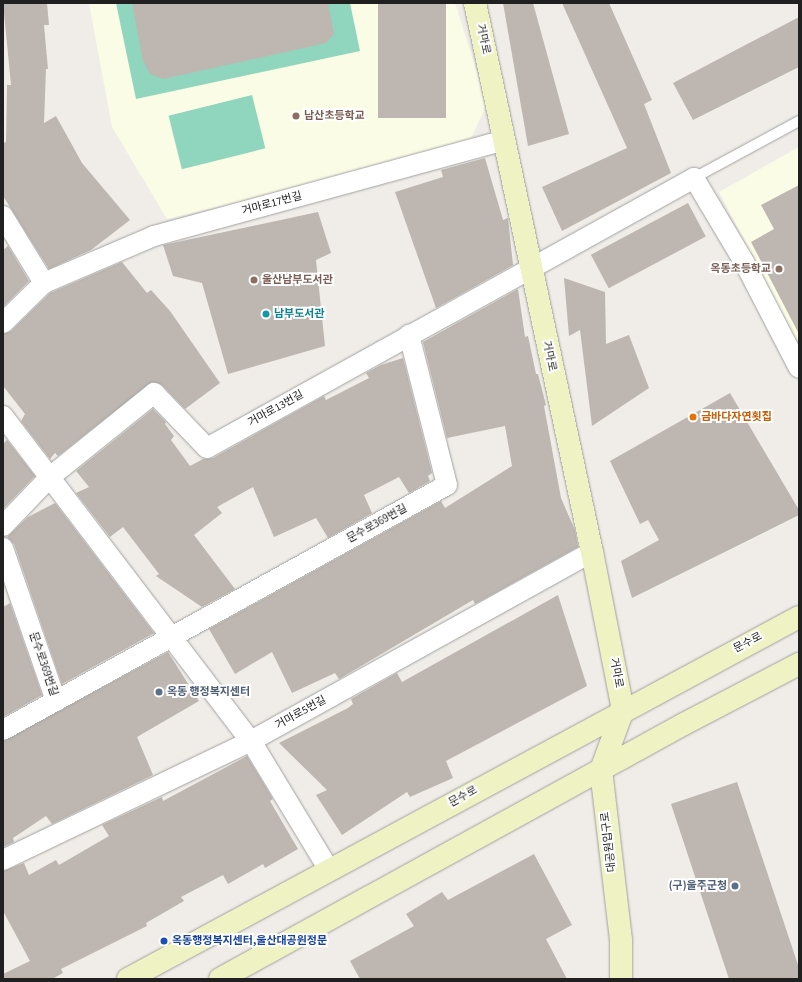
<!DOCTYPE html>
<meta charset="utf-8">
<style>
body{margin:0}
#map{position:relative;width:802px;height:982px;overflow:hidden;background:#f0ede8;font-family:"Source Sans 3","Noto Sans KR",sans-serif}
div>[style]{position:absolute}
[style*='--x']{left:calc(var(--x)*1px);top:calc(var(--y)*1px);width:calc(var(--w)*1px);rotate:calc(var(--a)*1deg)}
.education>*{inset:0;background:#fbfce5}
.pitch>*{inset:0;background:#90d5bd;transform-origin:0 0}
.building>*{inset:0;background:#bdb6b1;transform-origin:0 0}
.roads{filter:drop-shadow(0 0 1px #a1a1a1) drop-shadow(0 0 1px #a1a1a1)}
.lane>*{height:10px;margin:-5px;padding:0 5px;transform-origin:5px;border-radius:5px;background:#fff}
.street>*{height:20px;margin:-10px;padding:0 10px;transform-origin:10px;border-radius:10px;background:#fff}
.secondary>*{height:22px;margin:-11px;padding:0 11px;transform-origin:11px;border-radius:11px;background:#eff3c3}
.dots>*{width:11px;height:11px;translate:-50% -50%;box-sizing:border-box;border:2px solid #fff;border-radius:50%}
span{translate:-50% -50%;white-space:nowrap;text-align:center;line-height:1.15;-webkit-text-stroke:4px #fff;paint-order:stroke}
.street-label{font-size:11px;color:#202020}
.education-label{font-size:11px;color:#785e54;font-weight:700}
.left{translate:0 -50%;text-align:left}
.right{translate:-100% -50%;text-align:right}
.culture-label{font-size:11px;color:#0d838f;font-weight:700}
.food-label{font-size:11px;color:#c56008;font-weight:700}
.service-label{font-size:11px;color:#4e5e75;font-weight:700}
.transit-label{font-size:11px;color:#164399;font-weight:700}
.frame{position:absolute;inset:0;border:4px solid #202020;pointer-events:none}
</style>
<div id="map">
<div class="education">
<i style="clip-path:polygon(89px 3px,455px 3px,487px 104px,467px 147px,167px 219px,112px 127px)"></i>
<i style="clip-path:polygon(799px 147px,799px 345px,719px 192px)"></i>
</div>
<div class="pitch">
<i style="clip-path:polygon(116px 3px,350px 3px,360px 51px,136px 99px)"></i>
<i style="left:252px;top:95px;width:55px;height:86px;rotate:76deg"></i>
</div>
<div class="building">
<i style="clip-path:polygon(3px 3px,47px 3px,49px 25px,44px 25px,48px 69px,46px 69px,44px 123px,56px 116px,82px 163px,130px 220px,91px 250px,49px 269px,3px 196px,3px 143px,6px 142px,7px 85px,11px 85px)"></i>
<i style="clip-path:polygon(132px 3px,328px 3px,334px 34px,326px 43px,163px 79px,150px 74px,143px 61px)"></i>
<i style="left:378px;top:3px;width:68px;height:115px"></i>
<i style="clip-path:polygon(503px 3px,533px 3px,569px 134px,528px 146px)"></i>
<i style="clip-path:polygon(562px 3px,609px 3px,652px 100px,644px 104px,671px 173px,562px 231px,542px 187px,627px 148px)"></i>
<i style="clip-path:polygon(799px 17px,799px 67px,693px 120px,673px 83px)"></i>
<i style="clip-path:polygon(485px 158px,503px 220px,508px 218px,513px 265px,436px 308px,395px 192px,443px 177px,441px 170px)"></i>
<i style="clip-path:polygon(799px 185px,799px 334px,751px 242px,774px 229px,761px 205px)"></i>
<i style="left:688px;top:203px;width:38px;height:110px;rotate:62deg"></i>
<i style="clip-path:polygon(318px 212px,331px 253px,316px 260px,325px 346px,228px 374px,202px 283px,173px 276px,163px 245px)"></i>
<i style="clip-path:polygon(8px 246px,29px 281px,3px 307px,3px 250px)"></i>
<i style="clip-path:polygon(122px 262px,147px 293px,151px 290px,170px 311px,220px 383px,185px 409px,162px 385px,152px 382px,58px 456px,55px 453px,50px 459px,21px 421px,25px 414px,3px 386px,3px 334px,11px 331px,50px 293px)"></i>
<i style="clip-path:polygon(564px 278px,605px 292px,606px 344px,629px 335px,649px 388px,592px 426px,580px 330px,569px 336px)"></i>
<i style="clip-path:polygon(518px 289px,525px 337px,528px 336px,536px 374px,538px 374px,546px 405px,544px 406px,561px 498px,575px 530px,578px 547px,475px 604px,473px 600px,339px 679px,335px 673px,292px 693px,272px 652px,235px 674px,209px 629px,441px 501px,445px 508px,512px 466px,505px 426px,447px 438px,423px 342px)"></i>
<i style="clip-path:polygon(403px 358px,432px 473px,428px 476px,430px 481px,409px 493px,399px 477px,364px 495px,372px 513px,328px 538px,316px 518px,274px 537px,253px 487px,217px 507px,222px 513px,194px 535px,235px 589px,202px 607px,156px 576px,159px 574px,123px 527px,110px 537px,76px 493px,89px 487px,76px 471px,153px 409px,166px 422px,165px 424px,174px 436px,171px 440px,190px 466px,203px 459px,213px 458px,324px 396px,326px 400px,369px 378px,366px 373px,381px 365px)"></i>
<i style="clip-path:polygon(730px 393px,799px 510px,799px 515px,632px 598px,621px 561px,659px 540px,648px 520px,640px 524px,610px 461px)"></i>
<i style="clip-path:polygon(7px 440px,35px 476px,3px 509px,3px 444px)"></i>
<i style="clip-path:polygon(55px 503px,154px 633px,62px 684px,14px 544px,7px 537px,28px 517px)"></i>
<i style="clip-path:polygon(558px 595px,587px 686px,446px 761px,453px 778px,410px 797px,407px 792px,342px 835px,316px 795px,327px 790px,279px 743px,348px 708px,353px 704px,351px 699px,397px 673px,402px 682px)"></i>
<i style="clip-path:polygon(10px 603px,42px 695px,3px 717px,3px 607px)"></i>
<i style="clip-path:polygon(168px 652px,199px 701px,137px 737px,153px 775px,52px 824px,46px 816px,13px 838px,14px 842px,3px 847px,3px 741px)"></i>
<i style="clip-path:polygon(247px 756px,273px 799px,270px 801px,298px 849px,265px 868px,263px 864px,228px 884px,223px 875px,181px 897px,184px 901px,146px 923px,147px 926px,61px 969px,63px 973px,52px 979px,3px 979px,3px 974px,30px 961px,3px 911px,3px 871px,24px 863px,29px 875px,56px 860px,59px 865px,109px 836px,102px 825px,162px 797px,163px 801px)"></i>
<i style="clip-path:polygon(737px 782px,799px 968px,799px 979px,729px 979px,671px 804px)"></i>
<i style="clip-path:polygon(534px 854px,572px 925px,546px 939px,567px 979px,360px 979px,350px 961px,414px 926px,406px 914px,442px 892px,448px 900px)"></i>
</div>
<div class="roads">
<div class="lane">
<i style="--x:694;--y:178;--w:119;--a:-28.5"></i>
</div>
<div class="street">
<i style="--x:3;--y:216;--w:79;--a:58.5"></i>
<i style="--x:3;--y:323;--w:57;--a:-44.3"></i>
<i style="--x:44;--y:283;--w:120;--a:-23.1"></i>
<i style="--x:154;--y:236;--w:363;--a:-15.3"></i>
<i style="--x:3;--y:416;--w:409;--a:52.7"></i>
<i style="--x:251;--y:741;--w:151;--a:58.8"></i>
<i style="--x:3;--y:526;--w:68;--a:-46.2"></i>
<i style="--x:50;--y:477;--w:134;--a:-38.9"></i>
<i style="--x:154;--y:393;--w:76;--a:46.1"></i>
<i style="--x:207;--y:448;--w:557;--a:-29"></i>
<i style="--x:694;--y:178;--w:98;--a:59.2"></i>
<i style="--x:744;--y:262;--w:119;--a:62.6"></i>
<i style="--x:3;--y:548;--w:162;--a:70.9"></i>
<i style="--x:3;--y:730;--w:507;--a:-28.89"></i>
<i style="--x:447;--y:485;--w:155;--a:-104.2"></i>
<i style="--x:3;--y:860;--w:275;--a:-25.6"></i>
<i style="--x:251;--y:741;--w:390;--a:-29"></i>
</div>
<div class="secondary">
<i style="--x:475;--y:3;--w:561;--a:77.97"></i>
<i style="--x:592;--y:552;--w:161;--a:78.9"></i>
<i style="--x:128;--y:979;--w:762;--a:-28.35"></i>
<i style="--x:220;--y:979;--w:529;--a:-28.79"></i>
<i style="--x:684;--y:724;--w:130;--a:-27.6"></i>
<i style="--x:621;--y:979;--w:39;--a:-90"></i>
<i style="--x:621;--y:940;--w:171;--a:-96.7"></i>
<i style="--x:601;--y:770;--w:64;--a:-69.9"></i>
</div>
</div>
<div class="dots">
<i style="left:296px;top:116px;background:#8d6e63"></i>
<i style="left:779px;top:269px;background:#8d6e63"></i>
<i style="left:254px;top:280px;background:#8d6e63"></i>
<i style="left:266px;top:314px;background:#0f9aa8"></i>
<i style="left:693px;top:417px;background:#e8710a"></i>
<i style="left:159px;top:692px;background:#5c6f8a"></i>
<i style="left:735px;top:886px;background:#5c6f8a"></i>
<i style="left:164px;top:941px;background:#1a4fb4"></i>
</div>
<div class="street-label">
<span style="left:483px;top:39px;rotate:78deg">거마로</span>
<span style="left:272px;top:204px;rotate:-15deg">거마로17번길</span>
<span style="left:549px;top:356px;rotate:78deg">거마로</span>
<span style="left:276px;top:409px;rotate:-29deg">거마로13번길</span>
<span style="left:377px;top:524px;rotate:-29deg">문수로369번길</span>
<span style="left:748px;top:643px;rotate:-28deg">문수로</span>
<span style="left:43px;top:664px;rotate:71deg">문수로369번길</span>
<span style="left:616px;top:673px;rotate:79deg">거마로</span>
<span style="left:301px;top:713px;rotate:-29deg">거마로5번길</span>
<span style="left:463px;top:797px;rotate:-29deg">문수로</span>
<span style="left:609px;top:842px;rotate:-97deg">대공원입구로</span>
</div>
<div class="education-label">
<span class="left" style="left:304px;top:116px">남산초등학교</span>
<span class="right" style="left:771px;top:269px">옥동초등학교</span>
<span class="left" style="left:262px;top:280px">울산남부도서관</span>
</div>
<div class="culture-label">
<span class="left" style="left:274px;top:314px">남부도서관</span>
</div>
<div class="food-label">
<span class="left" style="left:701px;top:417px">금바다자연횟집</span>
</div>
<div class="service-label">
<span class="left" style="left:167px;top:692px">옥동 행정복지센터</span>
<span class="right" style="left:727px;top:886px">(구)울주군청</span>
</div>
<div class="transit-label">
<span class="left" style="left:172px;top:941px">옥동행정복지센터,울산대공원정문</span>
</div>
<div class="frame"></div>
</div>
